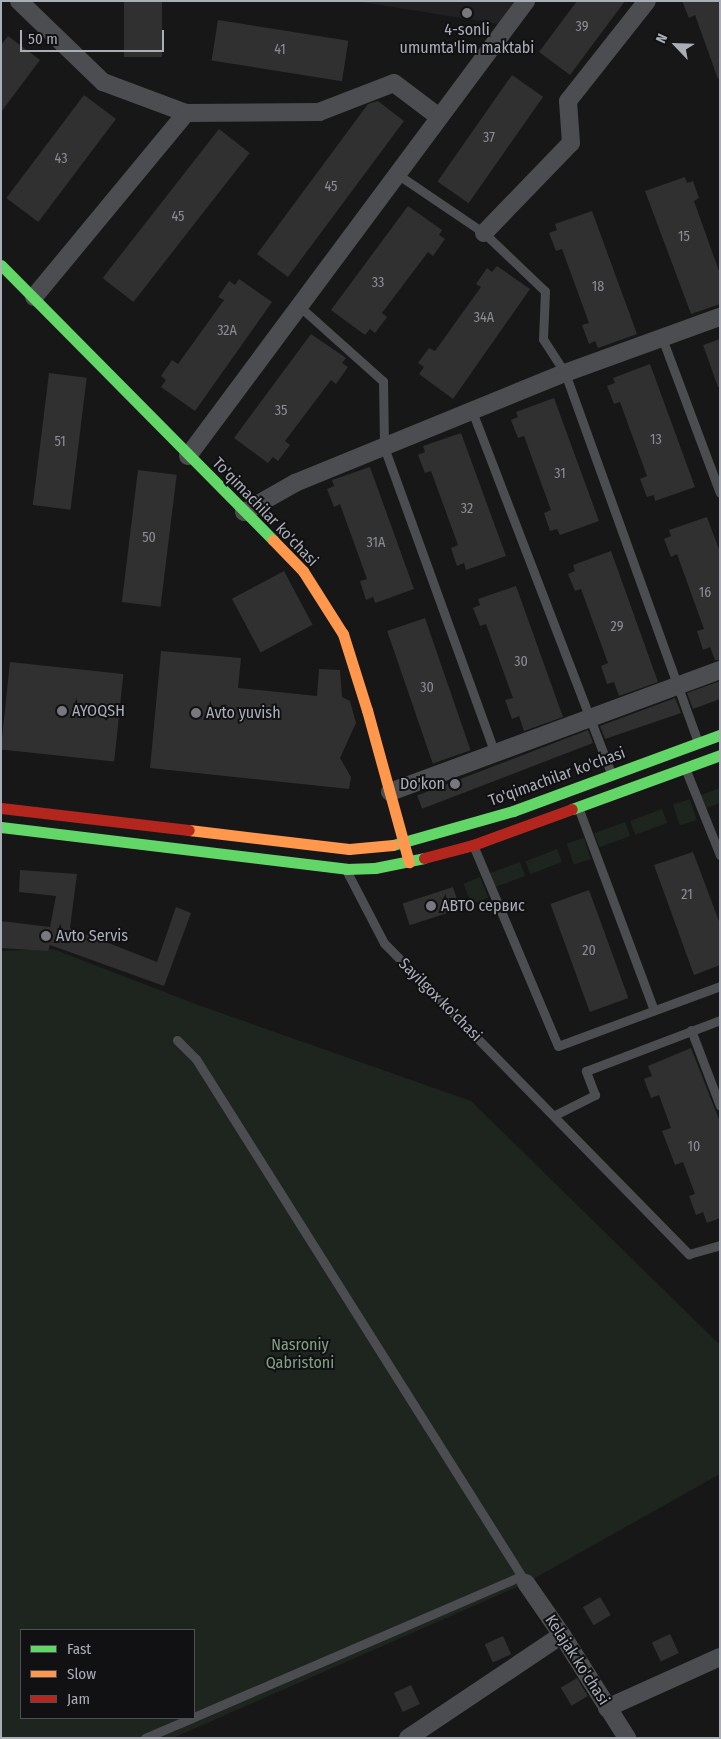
<!DOCTYPE html>
<meta charset="utf-8">
<style>
body{margin:0}
#map{position:relative;width:721px;height:1739px;overflow:hidden;background:#171717;font-family:"Fira Sans Condensed",sans-serif}
div>[style]{position:absolute}
[style*='--x']{left:calc(var(--x)*1px);top:calc(var(--y)*1px);width:calc(var(--w)*1px);rotate:calc(var(--a)*1deg)}
.built>*{inset:0;background:#212123}
.green>*{inset:0;background:#1e241e;transform-origin:0 0}
.building>*{inset:0;background:#303031;transform-origin:0 0}
.lane>*{height:9px;margin:-4.5px;padding:0 4.5px;transform-origin:4.5px;border-radius:4.5px;background:#4c4d50}
.street>*{height:18px;margin:-9px;padding:0 9px;transform-origin:9px;border-radius:9px;background:#4c4d50}
.fast>*{height:11px;margin:-5.5px;padding:0 5.5px;transform-origin:5.5px;border-radius:5.5px;background:#63d668}
.slow>*{height:11px;margin:-5.5px;padding:0 5.5px;transform-origin:5.5px;border-radius:5.5px;background:#ff974d}
.jam>*{height:11px;margin:-5.5px;padding:0 5.5px;transform-origin:5.5px;border-radius:5.5px;background:#b3261e}
.dots>*{width:14px;height:14px;translate:-50% -50%;box-sizing:border-box;border:2px solid #111113;border-radius:50%}
span{translate:-50% -50%;white-space:nowrap;text-align:center;line-height:1.15;-webkit-text-stroke:4px #111113;paint-order:stroke}
.number-label{font-size:14px;color:#8c8e96}
.number-label span{-webkit-text-stroke-width:0}
.poi-label{font-size:16px;color:#aaaeb7}
.left{translate:0 -50%;text-align:left}
.right{translate:-100% -50%;text-align:right}
.street-label{font-size:16px;color:#aaaeb7}
.park-label{font-size:16px;color:#82a083}
.frame{position:absolute;inset:0;border:2px solid #aaaeb7;pointer-events:none}
.legend{position:absolute;left:20px;top:1629px;width:175px;height:90px;box-sizing:border-box;background:#111113;border:1px solid #4e5055;margin:0;padding:6px 9px;list-style:none;font-size:15px;color:#aaaeb7}
.legend li{display:flex;align-items:center;gap:10px;height:25px}
.legend b{width:25px;border:1px solid #4e5055}
.north{position:absolute;left:651px;top:20px;width:50px;height:50px;-webkit-text-stroke:4px #111113;paint-order:stroke;rotate:294deg;font-size:14px;font-weight:700;line-height:20px;text-align:center;color:#aaaeb7}
.north::after{content:'';display:block;margin:auto;width:18px;height:22px;background:#aaaeb7;clip-path:polygon(50% 0,100% 100%,50% 72%,0 100%)}
.scale{position:absolute;left:20px;top:30px;width:144px;height:22px;box-sizing:border-box;border:2px solid #aaaeb7;border-top:0;padding-left:6px;font-size:15px;line-height:18px;white-space:nowrap;color:#aaaeb7;-webkit-text-stroke:4px #111113;paint-order:stroke}
</style>
<div id="map">
<div class="built">
<i style="clip-path:polygon(355px 1px,514px 1px,499px 24px)"></i>
</div>
<div class="green">
<i style="clip-path:polygon(720px 788px,720px 803px,706px 808px,701px 795px)"></i>
<i style="left:690px;top:799px;width:22px;height:18px;rotate:72deg"></i>
<i style="left:662px;top:809px;width:15px;height:34px;rotate:70deg"></i>
<i style="left:625px;top:822px;width:15px;height:33px;rotate:70deg"></i>
<i style="left:584px;top:838px;width:22px;height:18px;rotate:72deg"></i>
<i style="left:557px;top:849px;width:14px;height:34px;rotate:69deg"></i>
<i style="left:520px;top:862px;width:15px;height:33px;rotate:70deg"></i>
<i style="left:480px;top:877px;width:22px;height:18px;rotate:68deg"></i>
<i style="clip-path:polygon(evenodd,53px 949px,201px 1006px,471px 1101px,720px 1345px,720px 1474px,526px 1583px,173px 1738px,1px 1738px,1px 951px,53px 949px,21px 1630px,194px 1630px,194px 1718px,21px 1718px,21px 1630px)"></i>
</div>
<div class="building">
<i style="left:124px;top:1px;width:38px;height:56px"></i>
<i style="clip-path:polygon(577px 1px,625px 1px,570px 75px,539px 52px)"></i>
<i style="clip-path:polygon(682px 1px,720px 1px,720px 78px,718px 79px,695px 15px,689px 18px)"></i>
<i style="left:218px;top:20px;width:132px;height:41px;rotate:9deg"></i>
<i style="clip-path:polygon(8px 36px,40px 60px,1px 112px,1px 45px)"></i>
<i style="left:512px;top:75px;width:38px;height:130px;rotate:35deg"></i>
<i style="left:84px;top:95px;width:40px;height:129px;rotate:37deg"></i>
<i style="clip-path:polygon(378px 101px,404px 121px,288px 277px,257px 254px,368px 104px)"></i>
<i style="left:219px;top:129px;width:39px;height:189px;rotate:38deg"></i>
<i style="clip-path:polygon(685px 177px,687px 183px,693px 181px,699px 198px,694px 201px,720px 274px,720px 304px,691px 314px,645px 191px)"></i>
<i style="clip-path:polygon(408px 206px,442px 230px,439px 235px,445px 239px,433px 256px,428px 252px,382px 313px,387px 317px,375px 333px,370px 329px,365px 335px,331px 310px)"></i>
<i style="clip-path:polygon(592px 211px,637px 334px,598px 348px,595px 341px,589px 344px,582px 325px,589px 323px,562px 249px,556px 251px,549px 233px,557px 230px,555px 224px)"></i>
<i style="clip-path:polygon(497px 266px,530px 289px,453px 399px,419px 374px,424px 367px,418px 363px,429px 348px,435px 351px,481px 287px,476px 284px,487px 268px,492px 272px)"></i>
<i style="clip-path:polygon(239px 279px,272px 302px,195px 411px,161px 387px,166px 380px,161px 376px,172px 360px,178px 364px,224px 300px,218px 297px,229px 281px,235px 285px)"></i>
<i style="clip-path:polygon(311px 334px,346px 358px,342px 363px,348px 367px,336px 384px,331px 380px,285px 441px,290px 445px,278px 461px,273px 457px,268px 463px,234px 438px)"></i>
<i style="clip-path:polygon(720px 339px,720px 387px,718px 387px,703px 345px)"></i>
<i style="clip-path:polygon(650px 364px,695px 487px,655px 501px,654px 495px,647px 497px,640px 479px,647px 476px,620px 402px,614px 404px,607px 386px,615px 383px,613px 378px)"></i>
<i style="left:49px;top:373px;width:38px;height:133px;rotate:7deg"></i>
<i style="clip-path:polygon(554px 398px,599px 521px,560px 535px,557px 529px,550px 531px,544px 513px,551px 510px,524px 436px,518px 438px,511px 420px,518px 417px,516px 412px)"></i>
<i style="clip-path:polygon(461px 433px,506px 556px,466px 570px,464px 563px,457px 566px,451px 548px,458px 545px,431px 471px,425px 473px,418px 455px,425px 452px,423px 446px)"></i>
<i style="clip-path:polygon(370px 467px,414px 589px,375px 603px,373px 597px,366px 600px,360px 581px,367px 579px,340px 504px,334px 507px,327px 489px,334px 486px,332px 480px)"></i>
<i style="left:138px;top:470px;width:39px;height:133px;rotate:7deg"></i>
<i style="clip-path:polygon(707px 517px,720px 552px,720px 660px,715px 660px,710px 647px,703px 650px,697px 631px,704px 629px,677px 554px,671px 557px,664px 539px,671px 536px,669px 530px)"></i>
<i style="clip-path:polygon(611px 551px,658px 682px,619px 696px,614px 682px,607px 684px,601px 666px,608px 663px,581px 589px,575px 591px,568px 574px,575px 571px,573px 565px)"></i>
<i style="left:284px;top:571px;width:61px;height:59px;rotate:62deg"></i>
<i style="clip-path:polygon(516px 586px,563px 717px,524px 731px,519px 716px,512px 719px,505px 700px,513px 698px,486px 624px,480px 626px,473px 608px,480px 605px,478px 599px)"></i>
<i style="left:425px;top:618px;width:140px;height:40px;rotate:71deg"></i>
<i style="clip-path:polygon(161px 651px,241px 658px,238px 688px,317px 696px,319px 669px,340px 670px,342px 697px,350px 701px,356px 723px,340px 758px,351px 777px,349px 789px,150px 768px)"></i>
<i style="left:10px;top:662px;width:114px;height:88px;rotate:6deg"></i>
<i style="clip-path:polygon(720px 681px,720px 699px,693px 709px,687px 693px)"></i>
<i style="clip-path:polygon(675px 698px,681px 713px,605px 739px,600px 726px)"></i>
<i style="left:588px;top:730px;width:14px;height:183px;rotate:69deg"></i>
<i style="clip-path:polygon(693px 852px,720px 924px,720px 965px,694px 975px,654px 865px)"></i>
<i style="clip-path:polygon(20px 870px,77px 874px,70px 928px,157px 962px,176px 907px,191px 913px,164px 986px,50px 945px,48px 951px,1px 948px,1px 921px,50px 927px,56px 896px,19px 892px)"></i>
<i style="left:453px;top:887px;width:23px;height:53px;rotate:72deg"></i>
<i style="left:589px;top:890px;width:115px;height:41px;rotate:70deg"></i>
<i style="clip-path:polygon(691px 1048px,720px 1122px,720px 1218px,707px 1223px,703px 1212px,696px 1215px,689px 1196px,695px 1194px,683px 1162px,675px 1165px,662px 1131px,671px 1128px,659px 1095px,651px 1098px,644px 1079px,652px 1076px,648px 1066px)"></i>
<i style="left:600px;top:1597px;width:21px;height:20px;rotate:59deg"></i>
<i style="left:670px;top:1634px;width:21px;height:20px;rotate:65deg"></i>
<i style="left:503px;top:1636px;width:20px;height:20px;rotate:66deg"></i>
<i style="left:577px;top:1678px;width:21px;height:19px;rotate:59deg"></i>
<i style="left:411px;top:1685px;width:21px;height:19px;rotate:65deg"></i>
</div>
<div class="lane">
<i style="--x:397;--y:174;--w:105;--a:34.1"></i>
<i style="--x:484;--y:233;--w:84;--a:43.6"></i>
<i style="--x:545;--y:291;--w:48;--a:92.4"></i>
<i style="--x:543;--y:339;--w:40;--a:57.1"></i>
<i style="--x:565;--y:373;--w:392;--a:70.2"></i>
<i style="--x:299;--y:306;--w:113;--a:41.8"></i>
<i style="--x:383;--y:381;--w:66;--a:89.1"></i>
<i style="--x:384;--y:447;--w:326;--a:70.1"></i>
<i style="--x:662;--y:338;--w:165;--a:69.5"></i>
<i style="--x:472;--y:411;--w:390;--a:69"></i>
<i style="--x:685;--y:768;--w:94;--a:68.1"></i>
<i style="--x:578;--y:807;--w:217;--a:69.5"></i>
<i style="--x:473;--y:845;--w:218;--a:67.1"></i>
<i style="--x:558;--y:1046;--w:173;--a:-20.3"></i>
<i style="--x:346;--y:870;--w:82;--a:62.5"></i>
<i style="--x:384;--y:943;--w:436;--a:45.6"></i>
<i style="--x:689;--y:1254;--w:32;--a:-16"></i>
<i style="--x:691;--y:1030;--w:81;--a:69.1"></i>
<i style="--x:177;--y:1040;--w:27;--a:45"></i>
<i style="--x:196;--y:1059;--w:619;--a:57.8"></i>
<i style="--x:555;--y:1115;--w:45;--a:-26.6"></i>
<i style="--x:595;--y:1095;--w:26;--a:-111"></i>
<i style="--x:586;--y:1071;--w:143;--a:-20.8"></i>
<i style="--x:194;--y:1717;--w:356;--a:-23.3"></i>
<i style="--x:145;--y:1738;--w:51;--a:-23.1"></i>
</div>
<div class="street">
<i style="--x:19;--y:1;--w:117;--a:44"></i>
<i style="--x:103;--y:82;--w:89;--a:20.5"></i>
<i style="--x:484;--y:233;--w:125;--a:-46"></i>
<i style="--x:571;--y:143;--w:42;--a:-94.1"></i>
<i style="--x:568;--y:101;--w:127;--a:-51.7"></i>
<i style="--x:34;--y:297;--w:239;--a:-50.4"></i>
<i style="--x:186;--y:113;--w:133;--a:-0.4"></i>
<i style="--x:319;--y:112;--w:80;--a:-21.1"></i>
<i style="--x:394;--y:83;--w:56;--a:37.1"></i>
<i style="--x:188;--y:456;--w:567;--a:-53.39"></i>
<i style="--x:244;--y:512;--w:59;--a:-29.6"></i>
<i style="--x:295;--y:483;--w:292;--a:-22.2"></i>
<i style="--x:565;--y:373;--w:165;--a:-19.9"></i>
<i style="--x:390;--y:792;--w:352;--a:-20.3"></i>
<i style="--x:526;--y:1583;--w:63;--a:55.3"></i>
<i style="--x:562;--y:1635;--w:122;--a:57.7"></i>
<i style="--x:607;--y:1708;--w:124;--a:-24.3"></i>
<i style="--x:408;--y:1738;--w:185;--a:-33.8"></i>
</div>
<div class="fast">
<i style="--x:1;--y:265;--w:387;--a:45.3"></i>
<i style="--x:572;--y:809;--w:158;--a:-20"></i>
<i style="--x:1;--y:827;--w:348;--a:6.9"></i>
<i style="--x:346;--y:869;--w:29;--a:-2"></i>
<i style="--x:375;--y:868;--w:50;--a:-11.5"></i>
<i style="--x:393;--y:845;--w:125;--a:-15.8"></i>
<i style="--x:513;--y:811;--w:221;--a:-20.2"></i>
</div>
<div class="slow">
<i style="--x:273;--y:540;--w:43;--a:45.9"></i>
<i style="--x:303;--y:571;--w:75;--a:57.6"></i>
<i style="--x:343;--y:634;--w:80;--a:72.5"></i>
<i style="--x:367;--y:710;--w:158;--a:74.6"></i>
<i style="--x:189;--y:830;--w:161;--a:6.8"></i>
<i style="--x:349;--y:849;--w:44;--a:-5.2"></i>
</div>
<div class="jam">
<i style="--x:1;--y:808;--w:189;--a:6.7"></i>
<i style="--x:424;--y:858;--w:51;--a:-14.9"></i>
<i style="--x:473;--y:845;--w:105;--a:-20"></i>
</div>
<div class="dots">
<i style="left:467px;top:13px;background:#77797f"></i>
<i style="left:62px;top:711px;background:#77797f"></i>
<i style="left:196px;top:713px;background:#77797f"></i>
<i style="left:455px;top:784px;background:#77797f"></i>
<i style="left:431px;top:906px;background:#77797f"></i>
<i style="left:46px;top:936px;background:#77797f"></i>
</div>
<div class="number-label">
<span style="left:582px;top:27px">39</span>
<span style="left:280px;top:50px">41</span>
<span style="left:489px;top:138px">37</span>
<span style="left:61px;top:159px">43</span>
<span style="left:331px;top:187px">45</span>
<span style="left:178px;top:217px">45</span>
<span style="left:684px;top:237px">15</span>
<span style="left:378px;top:283px">33</span>
<span style="left:598px;top:287px">18</span>
<span style="left:484px;top:318px">34А</span>
<span style="left:227px;top:331px">32А</span>
<span style="left:281px;top:411px">35</span>
<span style="left:656px;top:440px">13</span>
<span style="left:60px;top:442px">51</span>
<span style="left:560px;top:474px">31</span>
<span style="left:467px;top:509px">32</span>
<span style="left:149px;top:538px">50</span>
<span style="left:376px;top:543px">31А</span>
<span style="left:705px;top:593px">16</span>
<span style="left:617px;top:627px">29</span>
<span style="left:521px;top:662px">30</span>
<span style="left:427px;top:688px">30</span>
<span style="left:687px;top:895px">21</span>
<span style="left:589px;top:951px">20</span>
<span style="left:694px;top:1147px">10</span>
</div>
<div class="poi-label">
<span style="left:467px;top:39px">4-sonli<br>umumta'lim maktabi</span>
<span class="left" style="left:72px;top:711px">AYOQSH</span>
<span class="left" style="left:206px;top:713px">Avto yuvish</span>
<span class="right" style="left:445px;top:784px">Do'kon</span>
<span class="left" style="left:441px;top:906px">АВТО сервис</span>
<span class="left" style="left:56px;top:936px">Avto Servis</span>
</div>
<div class="street-label">
<span style="left:265px;top:512px;rotate:46deg">To'qimachilar ko'chasi</span>
<span style="left:557px;top:777px;rotate:-20deg">To'qimachilar ko'chasi</span>
<span style="left:440px;top:1000px;rotate:45deg">Sayilgox ko'chasi</span>
<span style="left:577px;top:1660px;rotate:57deg">Kelajak ko'chasi</span>
</div>
<div class="park-label">
<span style="left:300px;top:1354px">Nasroniy<br>Qabristoni</span>
</div>
<div class="frame"></div>
<ul class="legend">
<li><b style="height:6px;background:#63d668"></b>Fast</li>
<li><b style="height:6px;background:#ff974d"></b>Slow</li>
<li><b style="height:6px;background:#b3261e"></b>Jam</li>
</ul>
<div class="north">N</div>
<div class="scale">50 m</div>
</div>
